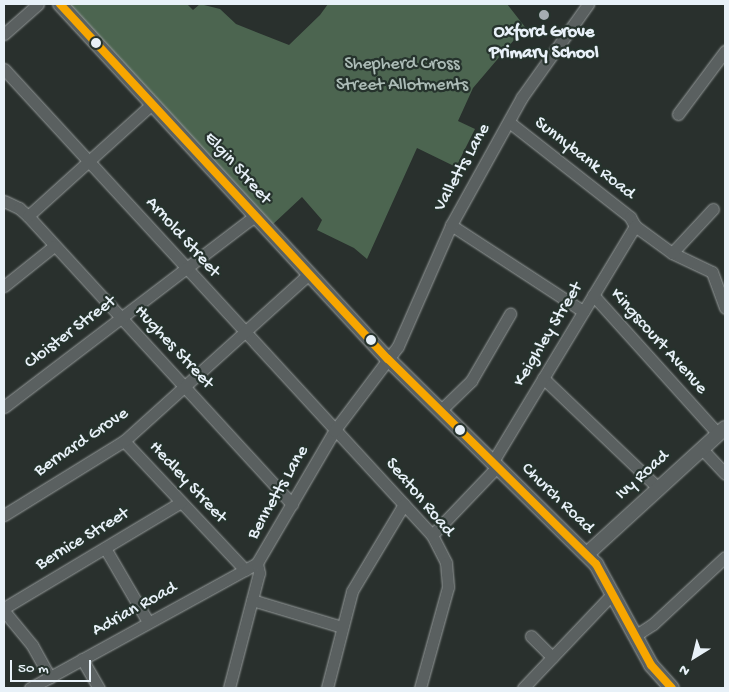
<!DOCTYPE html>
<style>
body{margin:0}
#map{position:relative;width:729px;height:692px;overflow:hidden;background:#29302d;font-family:"Gochi Hand",sans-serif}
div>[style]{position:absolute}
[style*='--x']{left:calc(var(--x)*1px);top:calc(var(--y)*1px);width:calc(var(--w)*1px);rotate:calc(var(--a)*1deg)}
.green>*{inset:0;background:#4c6550}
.roads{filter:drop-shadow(0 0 1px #959a9a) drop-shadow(0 0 1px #959a9a)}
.minor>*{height:11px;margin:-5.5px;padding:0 5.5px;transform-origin:5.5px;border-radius:5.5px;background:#5a6060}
.tertiary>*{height:14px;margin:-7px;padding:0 7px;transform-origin:7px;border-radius:7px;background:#5a6060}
.bus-1>*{height:8px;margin:-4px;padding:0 4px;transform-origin:4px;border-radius:4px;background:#f7a600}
.dots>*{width:14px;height:14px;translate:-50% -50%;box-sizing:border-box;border:2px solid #26332d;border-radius:50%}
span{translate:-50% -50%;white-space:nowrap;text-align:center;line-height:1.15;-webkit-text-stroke:4.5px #26332d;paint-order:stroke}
.poi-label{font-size:18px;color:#e8f1f8;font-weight:700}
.park-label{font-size:18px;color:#acbcb7}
.street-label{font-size:18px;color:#e8f1f8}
.frame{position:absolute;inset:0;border:5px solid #e8f1f8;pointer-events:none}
.north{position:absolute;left:669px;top:632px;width:50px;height:50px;-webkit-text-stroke:4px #26332d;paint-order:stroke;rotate:216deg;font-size:14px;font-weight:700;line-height:20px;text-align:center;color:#e8f1f8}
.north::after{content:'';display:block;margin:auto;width:18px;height:22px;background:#e8f1f8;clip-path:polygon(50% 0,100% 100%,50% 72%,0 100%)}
.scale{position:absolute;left:10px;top:660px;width:81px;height:22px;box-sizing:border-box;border:2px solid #e8f1f8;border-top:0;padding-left:6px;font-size:15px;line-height:18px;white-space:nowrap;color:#e8f1f8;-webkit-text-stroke:4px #26332d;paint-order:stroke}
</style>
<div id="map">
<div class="green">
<i style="clip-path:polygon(61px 4px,187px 4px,193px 10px,200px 4px,220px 9px,236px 24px,289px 45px,320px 15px,328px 4px,507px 4px,525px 27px,473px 88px,458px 121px,475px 129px,456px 167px,417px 148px,367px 259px,354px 248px,317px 230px,322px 220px,302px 197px,271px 226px)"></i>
</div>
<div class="roads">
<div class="minor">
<i style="--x:4;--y:34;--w:45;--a:-41.4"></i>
<i style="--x:4;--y:69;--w:633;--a:47.43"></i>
<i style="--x:432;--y:535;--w:31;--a:63"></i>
<i style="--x:446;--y:563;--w:24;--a:85"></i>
<i style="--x:448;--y:587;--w:105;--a:105.5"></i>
<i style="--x:678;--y:114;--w:79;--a:-53.3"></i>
<i style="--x:509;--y:122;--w:154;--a:38.1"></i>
<i style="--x:630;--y:217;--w:10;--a:61"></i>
<i style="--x:635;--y:226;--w:46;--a:36.1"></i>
<i style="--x:672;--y:253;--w:44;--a:25.4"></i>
<i style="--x:712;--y:272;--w:38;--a:70"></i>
<i style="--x:4;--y:201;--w:17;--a:25"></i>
<i style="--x:19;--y:208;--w:12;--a:42"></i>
<i style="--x:28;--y:216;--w:391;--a:47.5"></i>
<i style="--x:28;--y:216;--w:167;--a:-42.1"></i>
<i style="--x:451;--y:225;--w:158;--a:33.1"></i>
<i style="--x:672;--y:253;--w:60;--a:-47"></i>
<i style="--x:4;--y:286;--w:64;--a:-38.7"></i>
<i style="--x:593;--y:295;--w:187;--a:48"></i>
<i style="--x:543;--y:378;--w:159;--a:43.7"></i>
<i style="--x:4;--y:407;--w:315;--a:-37.3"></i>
<i style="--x:441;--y:410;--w:42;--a:-44"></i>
<i style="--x:471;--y:381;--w:78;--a:-59.8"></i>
<i style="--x:124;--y:441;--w:177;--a:46.8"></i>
<i style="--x:702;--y:449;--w:34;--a:47"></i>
<i style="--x:492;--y:463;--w:277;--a:-58.9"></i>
<i style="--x:4;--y:515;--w:141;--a:-31.7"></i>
<i style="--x:124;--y:441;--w:249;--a:-42.1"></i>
<i style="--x:432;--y:535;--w:94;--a:-46.3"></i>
<i style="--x:105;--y:548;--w:86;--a:59.8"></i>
<i style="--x:252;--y:600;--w:94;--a:16.7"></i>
<i style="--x:4;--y:608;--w:206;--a:-30.9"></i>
<i style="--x:4;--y:611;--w:44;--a:50.5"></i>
<i style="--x:32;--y:645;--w:37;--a:61"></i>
<i style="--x:636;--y:635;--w:20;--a:-33"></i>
<i style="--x:653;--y:624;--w:98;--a:-42.9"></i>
<i style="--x:531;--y:636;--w:30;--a:45"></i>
<i style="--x:82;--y:659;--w:34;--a:60"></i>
<i style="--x:30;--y:688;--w:259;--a:-28.8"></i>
<i style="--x:229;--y:688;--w:119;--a:-75.4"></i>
<i style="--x:259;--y:573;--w:10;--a:-101"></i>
<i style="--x:257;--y:563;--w:153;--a:-59.7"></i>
<i style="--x:334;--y:431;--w:106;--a:-53"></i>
<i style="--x:398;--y:346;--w:132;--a:-66.3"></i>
<i style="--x:451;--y:225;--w:146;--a:-61"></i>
<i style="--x:522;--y:97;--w:114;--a:-54.6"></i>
<i style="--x:327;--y:688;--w:100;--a:-75.5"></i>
<i style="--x:352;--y:591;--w:101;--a:-59.1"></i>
<i style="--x:523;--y:688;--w:131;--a:-46.5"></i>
</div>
<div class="tertiary">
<i style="--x:60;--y:4;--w:483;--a:47.3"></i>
<i style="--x:388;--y:359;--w:292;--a:44.6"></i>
<i style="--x:596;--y:564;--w:115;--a:61.4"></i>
<i style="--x:651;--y:665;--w:31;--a:48"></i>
<i style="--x:587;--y:554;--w:187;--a:-42.4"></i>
</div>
</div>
<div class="bus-1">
<i style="--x:60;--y:4;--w:483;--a:47.3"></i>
<i style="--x:388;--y:359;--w:292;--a:44.6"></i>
<i style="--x:596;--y:564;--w:115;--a:61.4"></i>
<i style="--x:651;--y:665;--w:31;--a:48"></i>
</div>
<div class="dots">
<i style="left:544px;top:15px;background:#a5adb1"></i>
<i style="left:96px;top:43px;background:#e8f1f8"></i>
<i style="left:371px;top:340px;background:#e8f1f8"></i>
<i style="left:460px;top:430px;background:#e8f1f8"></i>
</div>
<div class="poi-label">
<span style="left:544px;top:44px">Oxford Grove<br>Primary School</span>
</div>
<div class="park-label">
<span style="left:402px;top:76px">Shepherd Cross<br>Street Allotments</span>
</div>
<div class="street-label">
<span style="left:584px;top:159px;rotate:38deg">Sunnybank Road</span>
<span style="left:463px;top:168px;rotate:-61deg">Valletts Lane</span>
<span style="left:237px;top:169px;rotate:48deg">Elgin Street</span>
<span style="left:182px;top:238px;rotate:48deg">Arnold Street</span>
<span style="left:71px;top:333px;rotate:-37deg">Cloister Street</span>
<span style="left:549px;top:335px;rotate:-59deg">Keighley Street</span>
<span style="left:658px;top:342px;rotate:48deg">Kingscourt Avenue</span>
<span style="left:173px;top:348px;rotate:47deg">Hughes Street</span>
<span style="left:82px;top:443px;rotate:-34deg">Bernard Grove</span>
<span style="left:643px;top:476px;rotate:-42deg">Ivy Road</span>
<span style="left:187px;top:483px;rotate:47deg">Hedley Street</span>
<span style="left:279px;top:493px;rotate:-60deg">Bennetts Lane</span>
<span style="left:419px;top:498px;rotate:50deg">Seaton Road</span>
<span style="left:557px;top:499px;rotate:44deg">Church Road</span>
<span style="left:83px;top:540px;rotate:-31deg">Bernice Street</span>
<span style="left:135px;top:610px;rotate:-29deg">Adrian Road</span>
</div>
<div class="frame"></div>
<div class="north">N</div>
<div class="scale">50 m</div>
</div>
